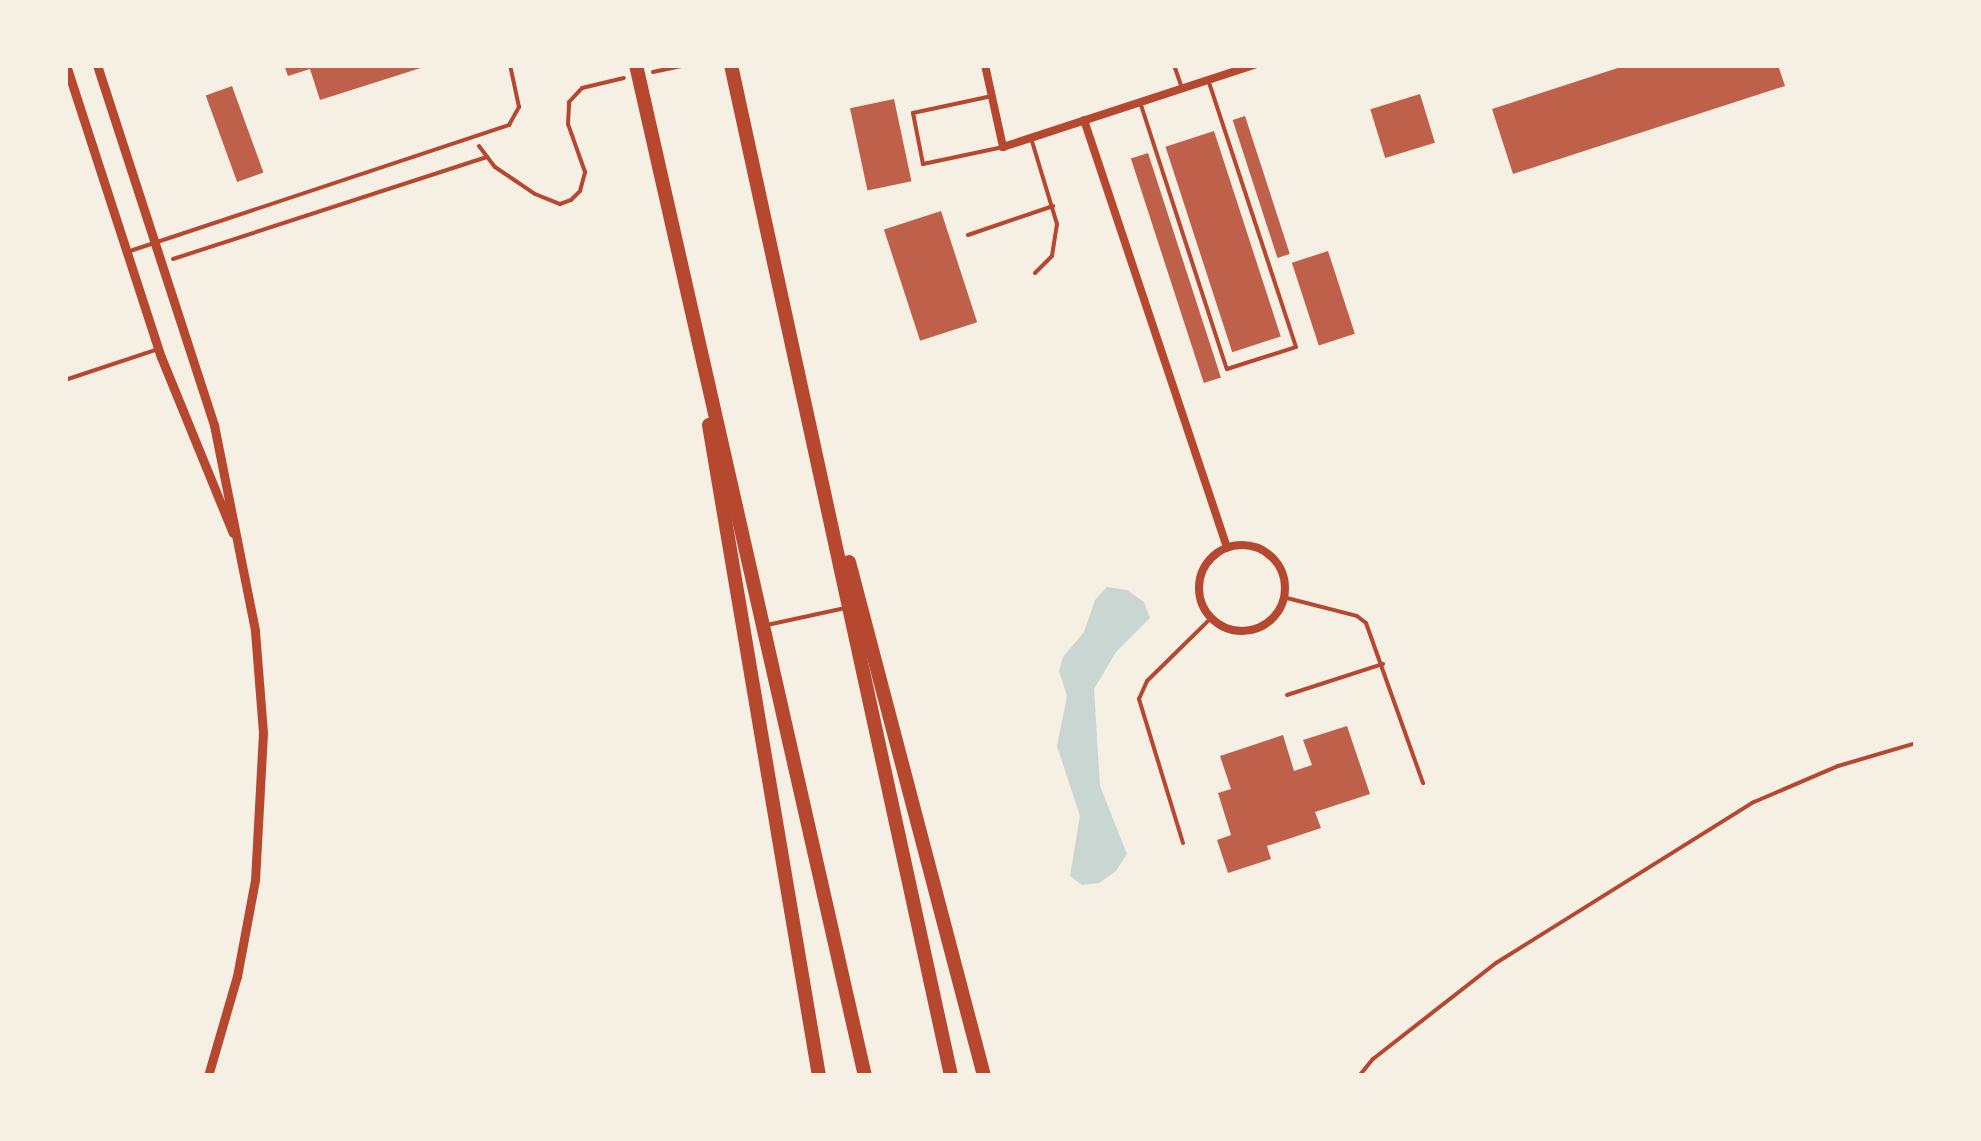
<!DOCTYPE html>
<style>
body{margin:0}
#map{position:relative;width:1981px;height:1141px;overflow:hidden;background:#f6efe4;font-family:"Source Sans 3",sans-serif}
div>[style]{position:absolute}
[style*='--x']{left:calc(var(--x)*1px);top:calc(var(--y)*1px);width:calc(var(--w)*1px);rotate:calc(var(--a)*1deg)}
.water>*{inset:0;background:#c9d6d2}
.building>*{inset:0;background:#bf614a;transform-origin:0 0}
.path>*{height:4px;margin:-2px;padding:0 2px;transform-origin:2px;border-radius:2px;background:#b5482f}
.service>*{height:4px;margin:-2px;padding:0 2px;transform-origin:2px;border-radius:2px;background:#b5482f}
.minor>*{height:8px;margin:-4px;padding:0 4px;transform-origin:4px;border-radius:4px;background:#b5482f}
.minor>.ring{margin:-4px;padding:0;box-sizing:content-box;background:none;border:8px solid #b5482f;border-radius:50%}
.tertiary>*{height:9px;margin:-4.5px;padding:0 4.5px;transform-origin:4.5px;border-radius:4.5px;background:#b5482f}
.motorway>*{height:14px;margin:-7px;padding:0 7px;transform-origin:7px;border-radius:7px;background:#b5482f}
span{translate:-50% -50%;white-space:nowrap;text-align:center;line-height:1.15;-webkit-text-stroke:8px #f6efe4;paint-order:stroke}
.frame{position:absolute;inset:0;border:68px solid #f6efe4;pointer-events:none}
</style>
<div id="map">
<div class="water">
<i style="clip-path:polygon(1107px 587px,1127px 590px,1144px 602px,1150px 618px,1116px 652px,1094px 689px,1100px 786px,1127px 854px,1116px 871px,1099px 883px,1082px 885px,1070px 876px,1080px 816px,1057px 746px,1067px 696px,1059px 671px,1063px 657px,1084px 632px,1095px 600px)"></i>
</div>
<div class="building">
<i style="clip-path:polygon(284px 65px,427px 65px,427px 66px,320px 100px,310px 69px,288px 76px)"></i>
<i style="clip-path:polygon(1627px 65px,1778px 65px,1785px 86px,1513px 174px,1492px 109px)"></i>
<i style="left:232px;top:86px;width:92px;height:28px;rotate:70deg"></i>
<i style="left:1420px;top:94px;width:51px;height:52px;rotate:73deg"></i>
<i style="left:894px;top:99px;width:84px;height:45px;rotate:78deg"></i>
<i style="left:1245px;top:116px;width:145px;height:13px;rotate:72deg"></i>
<i style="left:1214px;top:131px;width:216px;height:51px;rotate:72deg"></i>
<i style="left:1148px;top:153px;width:236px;height:18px;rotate:72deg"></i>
<i style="left:941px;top:211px;width:117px;height:60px;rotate:72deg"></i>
<i style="left:1328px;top:251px;width:87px;height:38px;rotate:72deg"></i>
<i style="clip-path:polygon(1347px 726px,1370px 794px,1315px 812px,1321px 828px,1267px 846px,1271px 859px,1228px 873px,1217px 840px,1231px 835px,1218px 793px,1231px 789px,1220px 756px,1283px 735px,1294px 771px,1312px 765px,1303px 740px)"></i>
</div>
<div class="path">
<i style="--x:653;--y:72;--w:35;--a:-12"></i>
<i style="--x:479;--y:146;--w:26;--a:53"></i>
<i style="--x:495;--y:167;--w:48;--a:34"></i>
<i style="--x:535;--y:194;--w:27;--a:22"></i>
<i style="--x:560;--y:204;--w:12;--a:-20"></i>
<i style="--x:571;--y:200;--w:13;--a:-45"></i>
<i style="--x:580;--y:191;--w:20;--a:-75"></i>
<i style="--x:585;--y:172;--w:51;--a:-109.5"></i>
<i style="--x:568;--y:124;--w:22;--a:-87"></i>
<i style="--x:569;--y:102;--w:19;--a:-47"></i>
<i style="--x:582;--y:88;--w:43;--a:-13.4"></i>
<i style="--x:173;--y:259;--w:330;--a:-18"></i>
</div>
<div class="service">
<i style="--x:1043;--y:65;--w:14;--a:0"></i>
<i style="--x:1174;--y:65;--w:24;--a:71"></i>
<i style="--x:992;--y:96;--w:81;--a:167.9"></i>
<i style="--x:913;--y:113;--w:52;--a:78.9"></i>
<i style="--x:923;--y:164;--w:82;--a:-12"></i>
<i style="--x:1140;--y:102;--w:281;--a:72"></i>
<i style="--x:1227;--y:369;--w:72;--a:-17.7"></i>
<i style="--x:1296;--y:347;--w:281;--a:-108.2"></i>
<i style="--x:1031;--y:138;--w:90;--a:73.2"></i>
<i style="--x:1057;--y:224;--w:32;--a:99"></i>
<i style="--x:1052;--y:256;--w:24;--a:135"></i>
<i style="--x:968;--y:235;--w:90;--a:-18.8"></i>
<i style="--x:127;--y:252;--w:403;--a:-18.4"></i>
<i style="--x:509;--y:125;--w:21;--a:-61"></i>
<i style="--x:519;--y:107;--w:43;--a:-102.1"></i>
<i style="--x:65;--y:380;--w:98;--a:-18.4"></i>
<i style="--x:1283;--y:597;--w:76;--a:14.4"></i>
<i style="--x:1357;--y:616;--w:11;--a:38"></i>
<i style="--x:1366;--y:623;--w:170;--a:70.4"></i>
<i style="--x:767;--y:625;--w:80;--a:-12.3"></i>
<i style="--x:1287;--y:695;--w:101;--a:-17.9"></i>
<i style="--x:1183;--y:843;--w:151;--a:-107"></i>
<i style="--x:1139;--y:699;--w:20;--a:-66"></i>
<i style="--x:1147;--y:681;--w:90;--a:-44.5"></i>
<i style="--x:1359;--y:1076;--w:22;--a:-51"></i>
<i style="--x:1373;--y:1059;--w:156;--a:-38"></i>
<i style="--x:1496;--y:963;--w:304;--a:-32"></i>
<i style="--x:1754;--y:802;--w:91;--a:-23.2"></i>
<i style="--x:1838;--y:766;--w:81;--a:-16.4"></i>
</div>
<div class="minor">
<i style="--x:985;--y:65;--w:84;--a:77.6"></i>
<i style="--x:1003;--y:147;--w:264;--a:-18.1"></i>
<i style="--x:1084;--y:120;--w:451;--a:71.5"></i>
<i class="ring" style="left:1199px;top:545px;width:78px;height:78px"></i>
</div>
<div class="tertiary">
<i style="--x:66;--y:65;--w:307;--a:72"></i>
<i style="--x:161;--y:357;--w:190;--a:67.8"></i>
<i style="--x:97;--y:65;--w:379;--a:72"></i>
<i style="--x:214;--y:425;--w:210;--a:78.7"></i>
<i style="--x:255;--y:631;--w:102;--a:85.5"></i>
<i style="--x:263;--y:733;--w:147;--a:93.1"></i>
<i style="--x:255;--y:880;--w:98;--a:100.6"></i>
<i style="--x:237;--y:976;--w:104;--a:106.2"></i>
</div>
<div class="motorway">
<i style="--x:636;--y:65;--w:1037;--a:77.24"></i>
<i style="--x:731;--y:65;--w:1035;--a:77.72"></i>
<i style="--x:709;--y:425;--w:660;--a:80.41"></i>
<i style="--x:849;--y:562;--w:531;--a:75.28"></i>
</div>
<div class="frame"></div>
</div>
